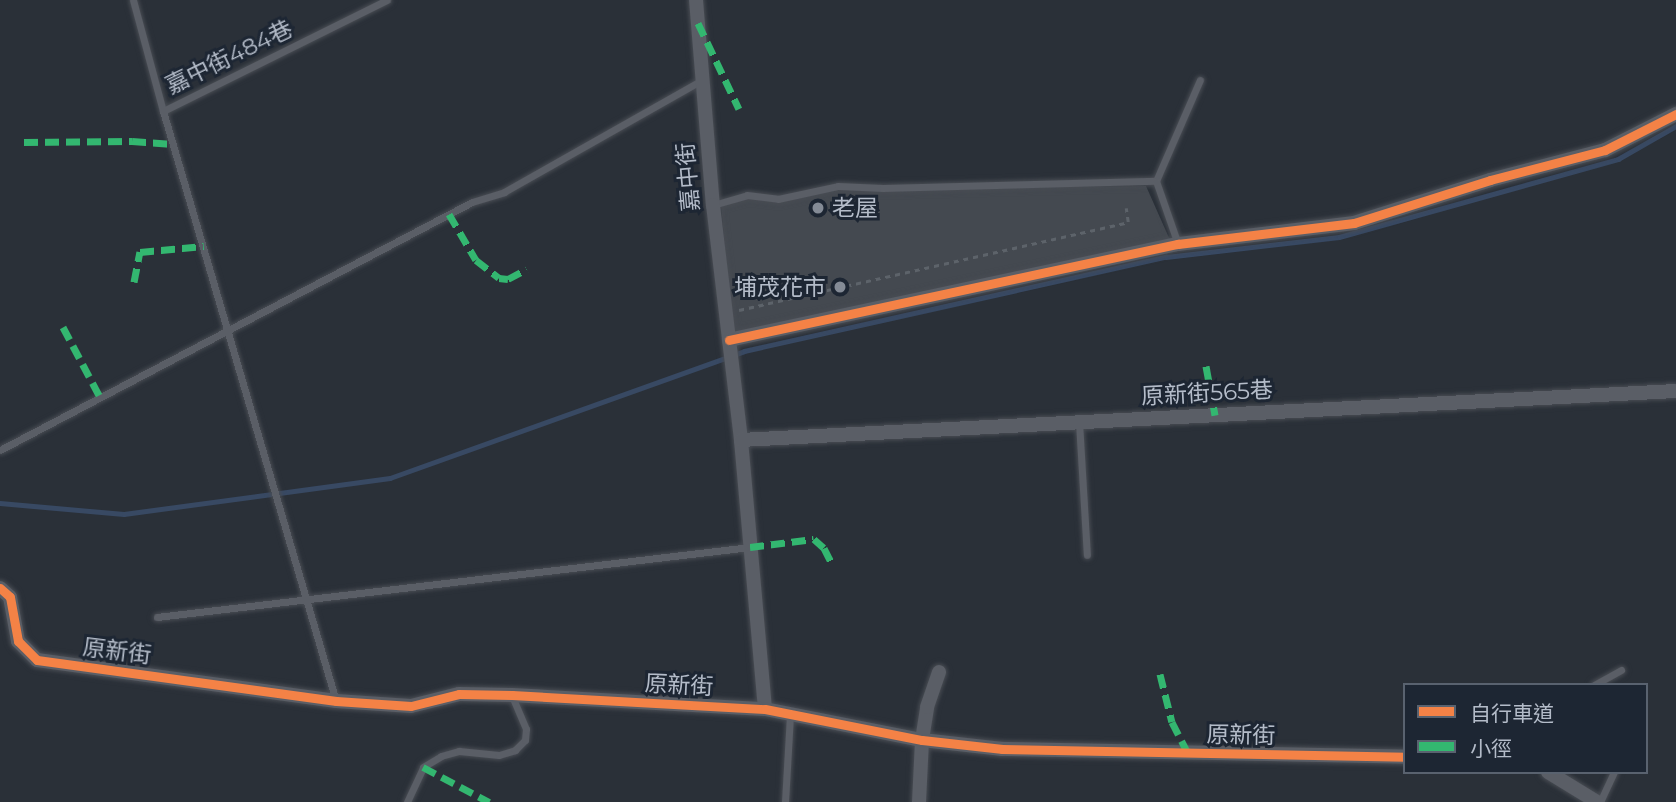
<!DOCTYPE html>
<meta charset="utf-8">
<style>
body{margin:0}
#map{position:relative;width:1676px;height:802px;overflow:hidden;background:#2a3038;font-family:Montserrat,"Noto Sans TC",sans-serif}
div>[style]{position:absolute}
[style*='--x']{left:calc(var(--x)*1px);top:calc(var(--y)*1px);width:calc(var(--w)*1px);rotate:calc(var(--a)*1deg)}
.stream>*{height:4.5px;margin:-2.25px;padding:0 2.25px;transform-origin:2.25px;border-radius:2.25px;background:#384963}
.building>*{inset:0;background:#444950}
.path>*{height:2.5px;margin-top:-1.25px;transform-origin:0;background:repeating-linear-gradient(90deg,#5d636a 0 5px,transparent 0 10px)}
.roads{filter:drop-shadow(0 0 2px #484c53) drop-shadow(0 0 2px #484c53)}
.lane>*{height:7px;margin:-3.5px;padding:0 3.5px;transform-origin:3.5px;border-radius:3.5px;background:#5a5e66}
.street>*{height:14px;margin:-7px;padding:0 7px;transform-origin:7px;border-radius:7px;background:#5a5e66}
.quiet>*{height:7px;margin-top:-3.5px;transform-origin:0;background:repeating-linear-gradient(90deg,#33b770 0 14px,transparent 0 21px)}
.cycleway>*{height:9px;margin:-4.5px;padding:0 4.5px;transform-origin:4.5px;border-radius:4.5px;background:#f48246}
.dots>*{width:19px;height:19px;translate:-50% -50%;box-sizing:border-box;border:4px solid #1d2633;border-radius:50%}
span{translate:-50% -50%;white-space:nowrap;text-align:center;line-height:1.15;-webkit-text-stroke:6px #1d2633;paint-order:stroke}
.street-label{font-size:23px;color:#b4bcc9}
.poi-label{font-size:23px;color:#b4bcc9}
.left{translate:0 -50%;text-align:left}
.right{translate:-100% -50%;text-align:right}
.legend{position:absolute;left:1403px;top:683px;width:245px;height:91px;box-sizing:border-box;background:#1d2633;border:2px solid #59626f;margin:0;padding:9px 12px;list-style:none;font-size:21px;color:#b4bcc9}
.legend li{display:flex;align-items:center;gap:14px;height:35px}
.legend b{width:35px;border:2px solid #59626f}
</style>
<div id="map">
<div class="stream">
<i style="--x:0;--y:503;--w:124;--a:5.1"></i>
<i style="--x:124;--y:514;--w:268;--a:-7.7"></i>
<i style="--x:390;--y:478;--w:376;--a:-19.7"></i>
<i style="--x:744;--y:351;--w:432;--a:-12.6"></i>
<i style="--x:1166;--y:257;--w:174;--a:-6.6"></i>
<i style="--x:1339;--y:237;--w:290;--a:-15.6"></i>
<i style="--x:1618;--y:159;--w:67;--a:-29.6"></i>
</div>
<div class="building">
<i style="clip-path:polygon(1146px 186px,1170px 240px,733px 334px,721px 205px,748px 197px,779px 202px,838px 189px)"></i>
</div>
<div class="path">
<i style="--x:739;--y:310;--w:399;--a:-12.7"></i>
<i style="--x:1128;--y:222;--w:14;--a:-98"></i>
</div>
<div class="roads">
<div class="lane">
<i style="--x:133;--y:0;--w:115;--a:74.9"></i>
<i style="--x:163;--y:111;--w:615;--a:73.66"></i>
<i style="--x:163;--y:111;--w:250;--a:-26.4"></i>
<i style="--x:1156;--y:181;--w:110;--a:-66.5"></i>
<i style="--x:713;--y:205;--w:35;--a:-16"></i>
<i style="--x:747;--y:195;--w:31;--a:7"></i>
<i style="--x:778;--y:199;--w:61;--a:-12.2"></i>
<i style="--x:838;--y:186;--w:45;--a:2.5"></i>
<i style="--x:883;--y:188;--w:273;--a:-1.5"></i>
<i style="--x:1156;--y:181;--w:67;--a:70.8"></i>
<i style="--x:1079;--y:422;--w:133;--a:86.6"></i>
<i style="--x:0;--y:450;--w:533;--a:-27.72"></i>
<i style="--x:472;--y:202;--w:34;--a:-17"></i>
<i style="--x:504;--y:192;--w:227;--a:-29.5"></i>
<i style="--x:157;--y:617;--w:597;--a:-6.73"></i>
<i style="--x:1594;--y:685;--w:31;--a:-29"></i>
<i style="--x:407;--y:802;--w:38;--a:-65"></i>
<i style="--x:423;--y:767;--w:21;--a:-31"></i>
<i style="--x:441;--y:756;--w:19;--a:-16"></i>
<i style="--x:459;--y:751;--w:40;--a:5.7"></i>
<i style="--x:499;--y:755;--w:17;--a:-17"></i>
<i style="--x:515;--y:750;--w:14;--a:-45"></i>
<i style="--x:525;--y:740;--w:11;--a:-85"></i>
<i style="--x:526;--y:729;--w:36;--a:-113"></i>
<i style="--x:785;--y:802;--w:86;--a:-86.7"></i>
<i style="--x:1600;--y:802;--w:33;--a:-65"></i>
</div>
<div class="street">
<i style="--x:696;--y:0;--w:206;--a:85.3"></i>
<i style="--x:713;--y:205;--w:237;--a:83.2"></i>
<i style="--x:741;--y:440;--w:270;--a:84.9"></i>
<i style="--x:729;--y:340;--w:459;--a:-12.1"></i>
<i style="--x:1178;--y:244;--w:177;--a:-6.8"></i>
<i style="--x:1354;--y:223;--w:143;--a:-17.5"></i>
<i style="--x:1490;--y:180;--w:119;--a:-14.6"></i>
<i style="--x:1605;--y:150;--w:80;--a:-26.9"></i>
<i style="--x:741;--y:440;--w:936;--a:-3"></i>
<i style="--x:0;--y:588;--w:13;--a:42"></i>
<i style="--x:10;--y:597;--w:45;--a:79.7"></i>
<i style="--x:18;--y:641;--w:27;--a:45"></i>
<i style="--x:37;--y:660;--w:302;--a:7.8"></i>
<i style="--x:336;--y:701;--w:75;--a:3.8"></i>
<i style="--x:411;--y:706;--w:49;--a:-14"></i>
<i style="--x:459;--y:694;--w:53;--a:1.1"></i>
<i style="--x:512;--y:695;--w:253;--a:3.2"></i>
<i style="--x:765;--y:709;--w:160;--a:11.2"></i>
<i style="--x:922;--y:740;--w:81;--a:6.4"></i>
<i style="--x:1002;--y:749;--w:403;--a:1.1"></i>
<i style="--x:1548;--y:772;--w:57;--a:31.5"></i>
<i style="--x:919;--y:802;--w:62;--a:-87.2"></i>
<i style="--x:922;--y:740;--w:33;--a:-81"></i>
<i style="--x:927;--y:707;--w:37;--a:-71"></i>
</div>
</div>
<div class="quiet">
<i style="--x:698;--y:23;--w:95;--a:64.5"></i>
<i style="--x:24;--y:142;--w:108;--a:-0.5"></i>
<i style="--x:132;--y:141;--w:41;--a:4.2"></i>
<i style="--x:449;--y:214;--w:53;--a:59.6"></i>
<i style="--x:476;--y:260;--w:29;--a:38"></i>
<i style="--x:499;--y:278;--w:9;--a:6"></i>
<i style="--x:508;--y:279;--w:21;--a:-28"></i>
<i style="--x:134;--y:282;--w:31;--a:-79"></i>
<i style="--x:140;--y:252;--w:64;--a:-5.4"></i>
<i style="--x:63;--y:327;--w:79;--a:62.1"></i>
<i style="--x:1206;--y:366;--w:50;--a:79.6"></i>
<i style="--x:750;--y:547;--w:64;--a:-7.1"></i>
<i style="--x:814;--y:539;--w:13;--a:42"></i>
<i style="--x:824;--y:548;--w:18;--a:63"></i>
<i style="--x:1160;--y:674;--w:49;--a:76"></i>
<i style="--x:1172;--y:722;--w:35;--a:63"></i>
<i style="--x:423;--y:767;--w:75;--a:27.9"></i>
</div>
<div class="cycleway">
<i style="--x:729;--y:340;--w:459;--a:-12.1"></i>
<i style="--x:1178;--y:244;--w:177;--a:-6.8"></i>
<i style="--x:1354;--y:223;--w:143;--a:-17.5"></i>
<i style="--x:1490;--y:180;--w:119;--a:-14.6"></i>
<i style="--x:1605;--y:150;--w:80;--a:-26.9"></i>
<i style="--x:0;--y:588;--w:13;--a:42"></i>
<i style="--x:10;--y:597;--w:45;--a:79.7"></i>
<i style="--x:18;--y:641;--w:27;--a:45"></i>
<i style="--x:37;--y:660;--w:302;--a:7.8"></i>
<i style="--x:336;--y:701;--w:75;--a:3.8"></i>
<i style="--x:411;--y:706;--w:49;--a:-14"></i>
<i style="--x:459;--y:694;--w:53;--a:1.1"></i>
<i style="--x:512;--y:695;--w:253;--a:3.2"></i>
<i style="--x:765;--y:709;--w:160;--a:11.2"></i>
<i style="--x:922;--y:740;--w:81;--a:6.4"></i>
<i style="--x:1002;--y:749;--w:403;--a:1.1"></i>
</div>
<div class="dots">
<i style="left:818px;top:208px;background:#848b96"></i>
<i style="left:840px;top:287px;background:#848b96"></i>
</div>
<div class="street-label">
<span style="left:229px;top:57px;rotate:-26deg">嘉中街484巷</span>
<span style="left:688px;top:177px;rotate:-95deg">嘉中街</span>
<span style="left:1207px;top:393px;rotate:-3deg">原新街565巷</span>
<span style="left:117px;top:651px;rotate:7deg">原新街</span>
<span style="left:679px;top:685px;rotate:3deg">原新街</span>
<span style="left:1241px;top:735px;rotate:1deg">原新街</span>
</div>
<div class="poi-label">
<span class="left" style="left:832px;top:208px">老屋</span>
<span class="right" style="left:826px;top:287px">埔茂花市</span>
</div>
<ul class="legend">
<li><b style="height:9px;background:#f48246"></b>自行車道</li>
<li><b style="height:9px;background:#33b770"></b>小徑</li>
</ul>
</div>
